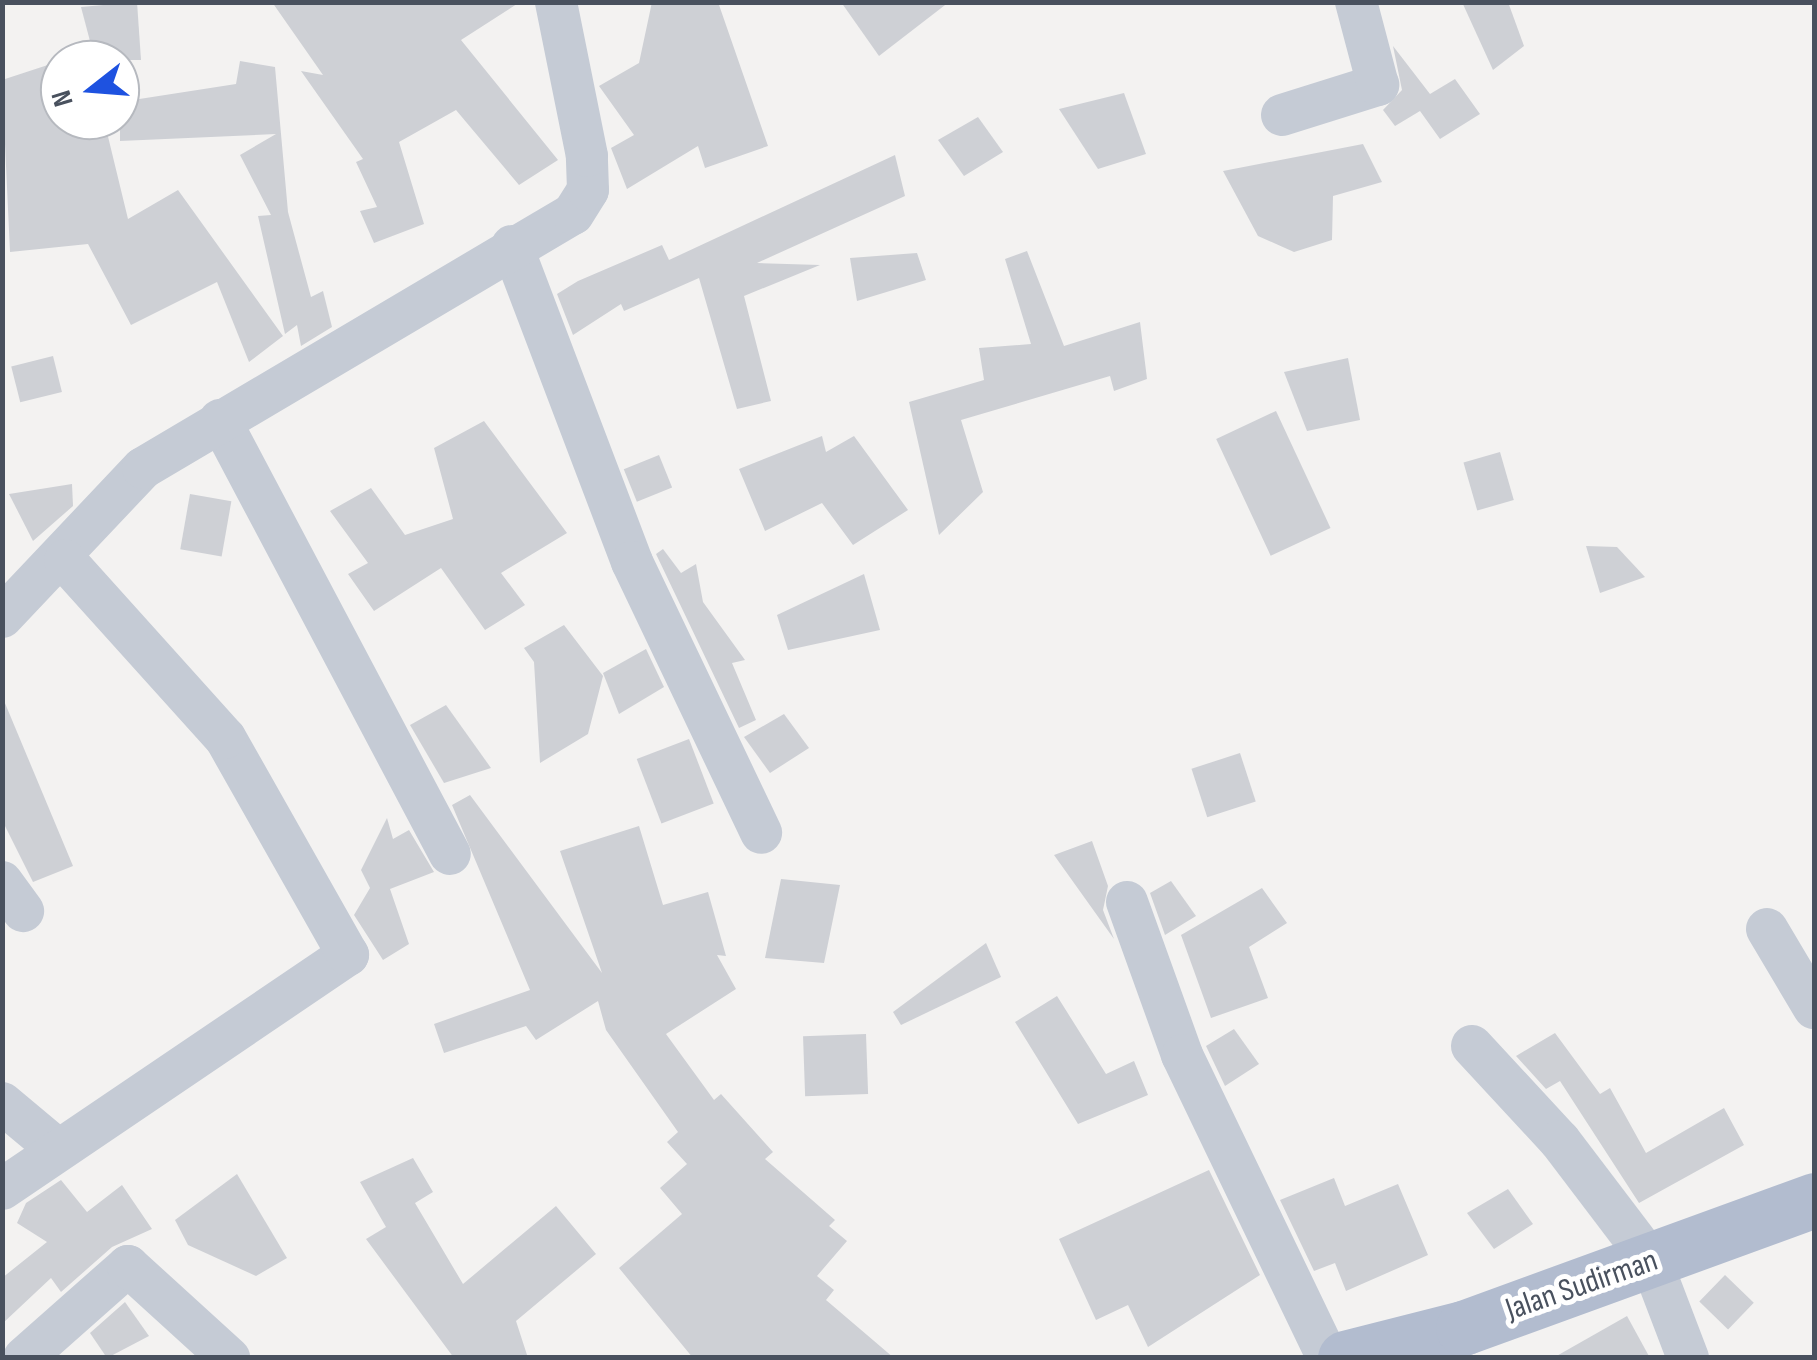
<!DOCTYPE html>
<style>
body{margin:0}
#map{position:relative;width:1817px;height:1360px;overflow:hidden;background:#f3f2f1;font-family:"Sofia Sans Condensed",sans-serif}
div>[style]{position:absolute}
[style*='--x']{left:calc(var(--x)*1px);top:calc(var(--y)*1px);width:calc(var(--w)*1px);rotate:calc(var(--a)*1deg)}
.building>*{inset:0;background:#ced0d5;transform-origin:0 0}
.minor>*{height:42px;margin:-21px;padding:0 21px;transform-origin:21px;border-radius:21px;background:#c5cbd5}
.primary>*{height:55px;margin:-27.5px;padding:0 27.5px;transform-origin:27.5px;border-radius:27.5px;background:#b2bccf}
span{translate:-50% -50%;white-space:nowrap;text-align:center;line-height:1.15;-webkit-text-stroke:10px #fff;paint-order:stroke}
.street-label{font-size:32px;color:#49515e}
.frame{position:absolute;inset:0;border:5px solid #49515e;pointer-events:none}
.north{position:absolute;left:40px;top:40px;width:100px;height:100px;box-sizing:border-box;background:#fff;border:2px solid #b6b9bf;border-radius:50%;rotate:253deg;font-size:28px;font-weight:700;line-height:40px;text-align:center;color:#49515e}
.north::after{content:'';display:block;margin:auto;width:35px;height:45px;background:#1e52e0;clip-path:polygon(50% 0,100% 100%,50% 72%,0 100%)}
</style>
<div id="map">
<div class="building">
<i style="clip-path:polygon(137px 2px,141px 60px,95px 60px,81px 7px)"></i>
<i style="clip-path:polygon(272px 2px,520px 2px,461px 40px,558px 160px,519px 185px,456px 110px,399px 142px,424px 224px,374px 243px,360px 211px,377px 207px,356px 162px,363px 159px,301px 71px,323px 75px)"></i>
<i style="clip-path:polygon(652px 2px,718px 2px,768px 146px,705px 168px,698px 146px,627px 189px,611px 148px,634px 135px,599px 86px,639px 63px)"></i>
<i style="clip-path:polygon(841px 2px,949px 2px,879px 56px)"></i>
<i style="clip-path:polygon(1462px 2px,1508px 2px,1524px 46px,1493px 70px)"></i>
<i style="clip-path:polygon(1393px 46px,1430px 94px,1455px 79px,1480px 114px,1440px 139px,1420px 111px,1395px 126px,1383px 110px,1402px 90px)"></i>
<i style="clip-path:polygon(60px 61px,60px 120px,104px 120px,128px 219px,178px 190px,283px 336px,249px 362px,217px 282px,131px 325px,88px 244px,10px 252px,2px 80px)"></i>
<i style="clip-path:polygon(240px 61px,275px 67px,288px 212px,311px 297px,323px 291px,332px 327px,301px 346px,297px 325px,285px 334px,258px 216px,271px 215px,240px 155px,276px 134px,120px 141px,120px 102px,236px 84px)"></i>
<i style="clip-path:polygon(1124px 93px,1146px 154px,1098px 169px,1059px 109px)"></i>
<i style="clip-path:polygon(978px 117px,1003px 152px,964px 176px,938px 140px)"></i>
<i style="clip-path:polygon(1363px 144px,1382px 182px,1333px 196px,1332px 240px,1294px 252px,1258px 236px,1223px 171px)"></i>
<i style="clip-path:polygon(895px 155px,905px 196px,757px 263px,820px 265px,744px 296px,771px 401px,737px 409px,699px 278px,624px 311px,621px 304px,573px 335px,557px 294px,578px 281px,662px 245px,669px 260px)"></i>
<i style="clip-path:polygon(1027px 251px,1064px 346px,1140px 322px,1147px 379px,1114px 391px,1110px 376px,961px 420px,983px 492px,939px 535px,909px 402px,984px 380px,979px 348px,1031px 344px,1005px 259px)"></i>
<i style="clip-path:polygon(917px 253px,926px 280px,857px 301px,850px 258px)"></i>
<i style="left:53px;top:356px;width:37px;height:43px;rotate:76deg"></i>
<i style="clip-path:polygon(1348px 358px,1360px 420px,1307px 431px,1284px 372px)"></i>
<i style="left:1276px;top:411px;width:129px;height:66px;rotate:65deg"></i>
<i style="clip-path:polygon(484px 421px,567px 533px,501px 573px,525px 605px,485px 630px,441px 568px,374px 611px,348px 574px,368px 563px,330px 511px,371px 488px,405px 535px,453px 519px,434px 448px)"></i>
<i style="clip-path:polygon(822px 436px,826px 452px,854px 436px,908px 510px,853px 545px,822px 503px,765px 531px,739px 469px)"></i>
<i style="left:1500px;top:452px;width:50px;height:38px;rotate:74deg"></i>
<i style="left:659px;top:455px;width:35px;height:38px;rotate:68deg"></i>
<i style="clip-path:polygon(72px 484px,73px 506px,33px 541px,9px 494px)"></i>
<i style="left:190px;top:494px;width:42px;height:56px;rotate:10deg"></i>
<i style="clip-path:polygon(1586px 546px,1617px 547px,1645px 577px,1600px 593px)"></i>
<i style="clip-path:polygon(663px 549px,681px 573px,696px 564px,703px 602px,745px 660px,732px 663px,756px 720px,739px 728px,656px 554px)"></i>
<i style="clip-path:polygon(864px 574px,880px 630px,788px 650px,777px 615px)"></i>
<i style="clip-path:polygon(564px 625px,603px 676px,588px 734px,540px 763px,534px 662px,524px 648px)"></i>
<i style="clip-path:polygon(646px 649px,664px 687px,619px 714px,603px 673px)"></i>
<i style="clip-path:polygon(2px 696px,73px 866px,33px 882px,2px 820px)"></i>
<i style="clip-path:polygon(446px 705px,491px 768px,444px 783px,410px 725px)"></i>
<i style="clip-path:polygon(784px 714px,809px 748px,770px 773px,744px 737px)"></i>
<i style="left:689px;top:739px;width:69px;height:56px;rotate:69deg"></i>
<i style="left:1240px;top:753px;width:51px;height:51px;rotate:72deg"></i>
<i style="clip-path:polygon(470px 795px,602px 973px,560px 851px,639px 826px,663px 905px,708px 892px,726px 956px,717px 955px,736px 989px,666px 1034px,714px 1100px,721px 1094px,773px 1152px,765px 1159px,835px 1220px,829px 1226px,847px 1241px,817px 1276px,834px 1290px,826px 1300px,894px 1358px,693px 1358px,619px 1268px,682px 1214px,660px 1188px,687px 1164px,667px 1142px,678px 1132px,606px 1030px,598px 1001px,536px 1040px,526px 1026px,444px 1053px,434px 1024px,530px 990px,452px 805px)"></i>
<i style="clip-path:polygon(387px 818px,393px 839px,409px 830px,434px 872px,390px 889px,409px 944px,383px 960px,354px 915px,370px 888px,361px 870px)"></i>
<i style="clip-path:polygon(1092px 841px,1108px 886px,1103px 910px,1114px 939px,1054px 855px)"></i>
<i style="clip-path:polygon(781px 879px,840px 885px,824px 963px,765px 958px)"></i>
<i style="clip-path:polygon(1171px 881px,1196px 916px,1165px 935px,1150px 893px)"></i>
<i style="clip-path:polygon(1262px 888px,1287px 923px,1249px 947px,1268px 998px,1211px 1018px,1181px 935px)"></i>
<i style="clip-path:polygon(986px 943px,1001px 977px,901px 1025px,893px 1012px)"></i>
<i style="clip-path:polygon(1057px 996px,1106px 1074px,1134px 1061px,1148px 1095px,1078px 1124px,1015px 1022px)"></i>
<i style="clip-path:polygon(1234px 1029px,1259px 1064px,1225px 1086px,1206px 1046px)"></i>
<i style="clip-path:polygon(1555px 1033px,1600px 1094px,1610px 1088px,1646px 1153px,1724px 1108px,1744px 1145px,1639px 1203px,1560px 1081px,1546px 1089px,1516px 1056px)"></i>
<i style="left:866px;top:1034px;width:60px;height:63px;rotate:88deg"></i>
<i style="clip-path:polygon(413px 1158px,433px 1192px,415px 1203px,463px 1284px,556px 1206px,596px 1254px,516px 1321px,528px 1358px,454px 1358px,366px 1239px,386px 1227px,360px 1182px)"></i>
<i style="clip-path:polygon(1209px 1170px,1260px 1275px,1148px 1347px,1128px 1305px,1096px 1320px,1059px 1239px)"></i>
<i style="clip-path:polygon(237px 1174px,287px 1258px,256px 1276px,188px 1245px,175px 1220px)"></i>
<i style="clip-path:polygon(1334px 1178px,1345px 1206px,1398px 1184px,1428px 1255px,1346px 1291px,1335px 1263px,1314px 1271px,1280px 1200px)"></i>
<i style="clip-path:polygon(61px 1180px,87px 1212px,122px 1185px,152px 1229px,112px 1247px,61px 1292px,51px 1278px,2px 1324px,2px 1278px,47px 1242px,17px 1223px,26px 1203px)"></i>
<i style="clip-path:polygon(1508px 1189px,1533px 1224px,1494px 1249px,1467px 1213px)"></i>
<i style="left:1725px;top:1275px;width:40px;height:37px;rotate:44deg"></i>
<i style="clip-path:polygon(125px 1302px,149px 1336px,107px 1358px,90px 1333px)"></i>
<i style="clip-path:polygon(1627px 1316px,1650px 1358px,1553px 1358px)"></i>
</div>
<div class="minor">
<i style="--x:1282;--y:115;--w:101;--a:-17.4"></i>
<i style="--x:1378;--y:85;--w:86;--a:-104.8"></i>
<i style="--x:512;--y:246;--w:338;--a:69.2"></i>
<i style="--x:632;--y:562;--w:300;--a:64.5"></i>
<i style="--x:220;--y:420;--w:491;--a:62.1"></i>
<i style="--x:2;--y:617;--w:205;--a:-46.6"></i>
<i style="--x:143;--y:468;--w:499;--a:-30.6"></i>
<i style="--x:573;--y:214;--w:28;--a:-58"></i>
<i style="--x:588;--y:190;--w:34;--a:-92"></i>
<i style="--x:587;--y:156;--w:157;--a:-101.4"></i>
<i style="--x:2;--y:882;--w:36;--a:54"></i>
<i style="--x:1127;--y:902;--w:163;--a:70.2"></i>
<i style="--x:1182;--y:1055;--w:336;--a:64.3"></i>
<i style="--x:1767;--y:929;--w:92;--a:59.3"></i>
<i style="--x:1472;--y:1046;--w:129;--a:47.2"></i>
<i style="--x:1560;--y:1141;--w:151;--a:52.8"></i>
<i style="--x:1651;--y:1261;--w:104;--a:69.1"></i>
<i style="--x:2;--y:1103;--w:70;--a:39.8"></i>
<i style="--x:2;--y:1189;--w:418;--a:-34.1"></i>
<i style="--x:348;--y:955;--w:249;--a:-119.5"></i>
<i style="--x:225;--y:738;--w:239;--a:-132"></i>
<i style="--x:24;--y:1358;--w:139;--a:-41.5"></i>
<i style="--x:128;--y:1266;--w:137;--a:42.3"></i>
</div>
<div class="primary">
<i style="--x:1345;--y:1358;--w:122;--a:-14.3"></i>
<i style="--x:1463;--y:1328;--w:374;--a:-20"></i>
</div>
<div class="street-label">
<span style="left:1582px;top:1286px;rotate:-19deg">Jalan Sudirman</span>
</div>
<div class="frame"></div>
<div class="north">N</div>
</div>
